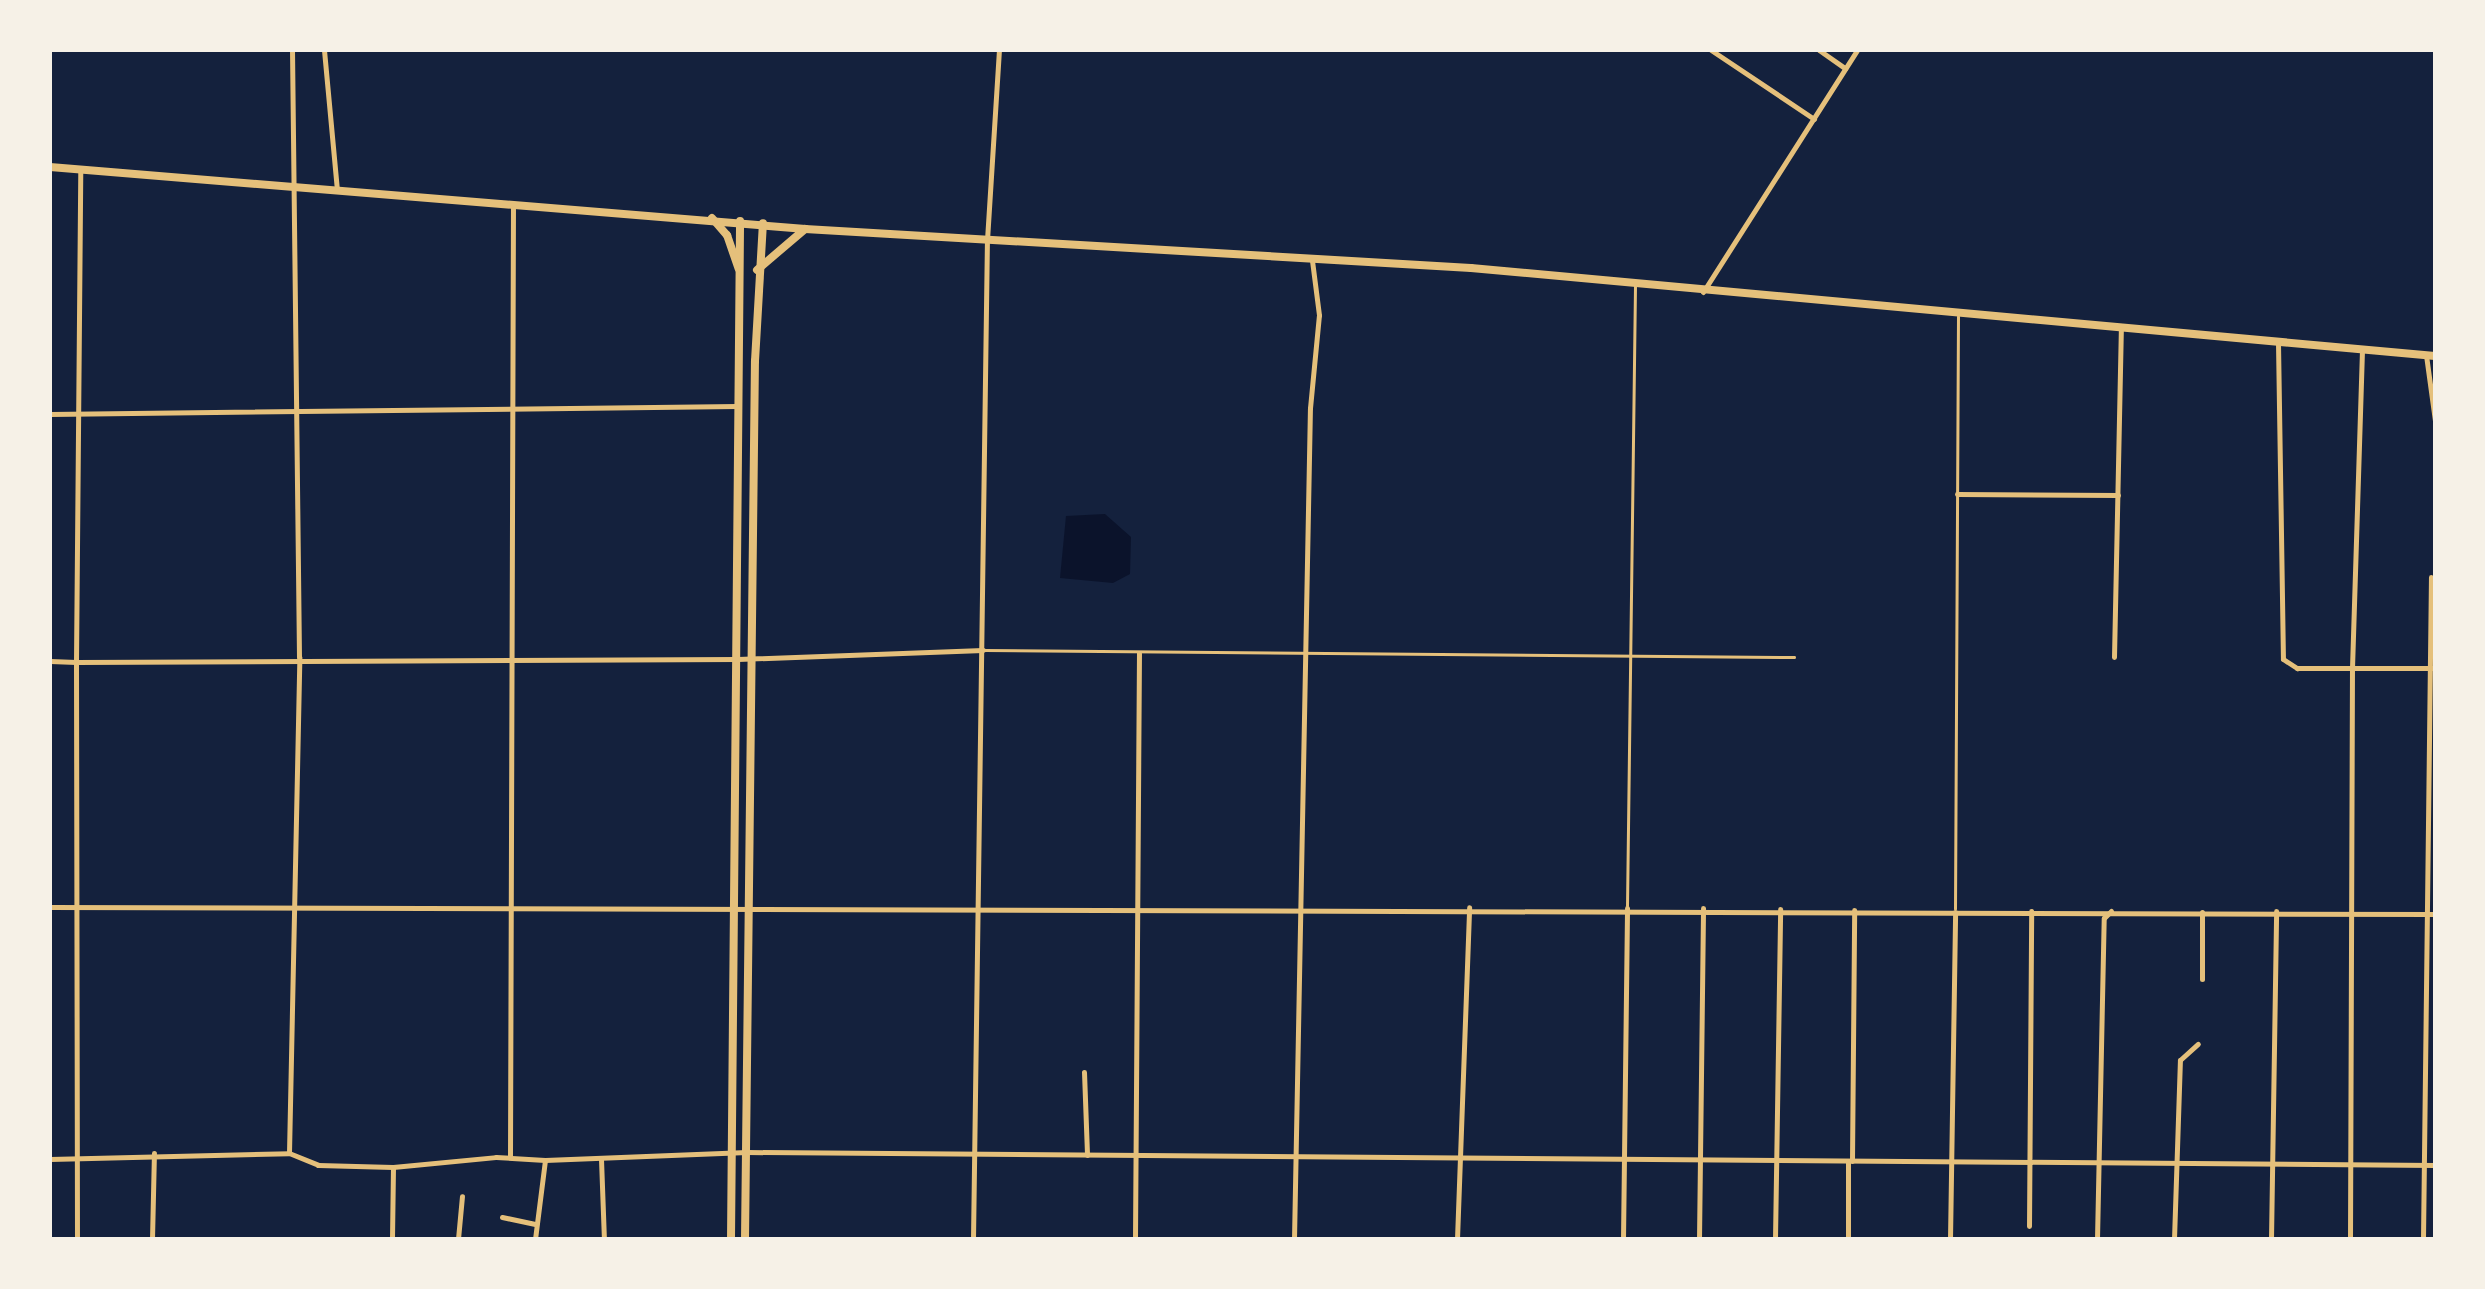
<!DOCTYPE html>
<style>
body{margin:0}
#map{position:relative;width:2485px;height:1289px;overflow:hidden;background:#14213d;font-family:Spectral,serif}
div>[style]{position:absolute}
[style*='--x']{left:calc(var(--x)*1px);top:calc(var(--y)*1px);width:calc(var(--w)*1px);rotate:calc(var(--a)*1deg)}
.water>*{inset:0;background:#0b132b}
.service>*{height:2.5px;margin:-1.25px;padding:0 1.25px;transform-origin:1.25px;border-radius:1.25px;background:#e5c07b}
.minor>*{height:5px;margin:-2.5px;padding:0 2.5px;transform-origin:2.5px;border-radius:2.5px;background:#e5c07b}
.tertiary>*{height:5px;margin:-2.5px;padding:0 2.5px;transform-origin:2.5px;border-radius:2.5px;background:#e5c07b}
.primary>*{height:8px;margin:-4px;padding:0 4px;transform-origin:4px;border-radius:4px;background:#e5c07b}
.trunk>*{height:8px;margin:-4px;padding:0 4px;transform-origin:4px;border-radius:4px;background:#e5c07b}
span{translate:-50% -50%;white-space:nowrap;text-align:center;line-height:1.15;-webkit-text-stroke:10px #f6f1e7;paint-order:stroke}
.frame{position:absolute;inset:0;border:52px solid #f6f1e7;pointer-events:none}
</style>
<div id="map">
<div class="water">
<i style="clip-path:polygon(1105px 514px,1131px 537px,1130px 574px,1113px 583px,1060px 578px,1066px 516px)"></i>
</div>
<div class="service">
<i style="--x:985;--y:650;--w:809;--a:0.5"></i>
<i style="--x:1627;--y:906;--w:621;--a:-89.26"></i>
<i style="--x:1955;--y:909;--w:592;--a:-89.71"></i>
</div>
<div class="minor">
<i style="--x:324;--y:50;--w:141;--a:84.7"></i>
<i style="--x:1711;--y:50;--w:124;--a:33.8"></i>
<i style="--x:1819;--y:50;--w:32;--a:35"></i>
<i style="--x:1703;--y:292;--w:287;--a:-57.5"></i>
<i style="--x:2278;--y:343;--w:316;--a:89.1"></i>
<i style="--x:2283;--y:659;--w:17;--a:33"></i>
<i style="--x:2297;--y:668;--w:138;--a:0"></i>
<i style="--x:2426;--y:355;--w:67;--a:82.2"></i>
<i style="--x:50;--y:414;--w:687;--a:-0.67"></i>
<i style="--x:1957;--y:494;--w:161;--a:0.4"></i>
<i style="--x:2114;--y:657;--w:330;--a:-88.8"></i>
<i style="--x:50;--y:661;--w:26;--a:2"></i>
<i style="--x:76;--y:662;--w:492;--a:-89.5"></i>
<i style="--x:50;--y:907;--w:2385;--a:0.17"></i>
<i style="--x:2202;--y:979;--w:67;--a:-90"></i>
<i style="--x:1084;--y:1072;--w:83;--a:87.9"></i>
<i style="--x:289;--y:1153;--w:496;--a:-88.8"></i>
<i style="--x:299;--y:657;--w:607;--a:-90.66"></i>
<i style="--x:510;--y:1156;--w:950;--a:-89.82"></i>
<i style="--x:50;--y:1159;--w:239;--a:-1.4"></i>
<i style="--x:289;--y:1153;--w:31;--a:22"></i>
<i style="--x:318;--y:1165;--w:75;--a:1.5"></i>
<i style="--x:393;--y:1167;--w:72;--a:90.8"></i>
<i style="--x:601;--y:1159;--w:80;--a:87.9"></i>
<i style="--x:545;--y:1160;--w:202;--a:-2.3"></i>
<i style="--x:747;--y:1152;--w:1688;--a:0.44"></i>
<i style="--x:1852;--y:1161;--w:251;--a:-89.5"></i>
<i style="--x:1848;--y:1162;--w:77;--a:90"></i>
<i style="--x:393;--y:1167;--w:103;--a:-5.5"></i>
<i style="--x:496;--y:1157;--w:49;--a:3.5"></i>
<i style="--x:545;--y:1160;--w:80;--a:97.2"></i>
<i style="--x:502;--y:1217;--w:35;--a:12"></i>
<i style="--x:2029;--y:1226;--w:315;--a:-89.6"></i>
<i style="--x:77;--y:1239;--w:577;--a:-90.1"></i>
<i style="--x:76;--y:662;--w:662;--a:-0.26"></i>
<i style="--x:738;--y:659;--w:245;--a:-2.1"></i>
<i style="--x:152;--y:1239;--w:86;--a:-88.7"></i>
<i style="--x:458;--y:1239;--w:43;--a:-84.7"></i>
<i style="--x:973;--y:1239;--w:999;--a:-89.2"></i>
<i style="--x:1135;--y:1239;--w:586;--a:-89.61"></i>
<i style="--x:1294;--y:1239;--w:831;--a:-88.9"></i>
<i style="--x:1310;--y:408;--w:93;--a:-84.5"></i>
<i style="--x:1319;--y:315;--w:55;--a:-97.3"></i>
<i style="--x:1457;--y:1239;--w:332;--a:-87.9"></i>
<i style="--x:1623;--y:1239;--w:331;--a:-89.3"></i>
<i style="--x:1699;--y:1239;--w:331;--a:-89.3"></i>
<i style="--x:1775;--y:1239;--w:330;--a:-89.1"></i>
<i style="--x:1950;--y:1239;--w:327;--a:-89.1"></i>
<i style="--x:2097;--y:1239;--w:321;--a:-88.8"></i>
<i style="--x:2104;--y:918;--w:10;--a:-45"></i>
<i style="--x:2174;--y:1239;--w:179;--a:-88.1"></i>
<i style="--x:2180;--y:1060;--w:24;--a:-42"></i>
<i style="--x:2271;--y:1239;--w:328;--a:-89.1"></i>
<i style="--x:2350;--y:1239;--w:571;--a:-89.8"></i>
<i style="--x:2352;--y:668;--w:319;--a:-88.2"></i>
<i style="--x:2423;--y:1239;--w:662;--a:-89.31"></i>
</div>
<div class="tertiary">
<i style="--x:987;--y:240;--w:190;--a:-86.4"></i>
</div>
<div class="primary">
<i style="--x:50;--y:167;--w:758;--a:4.69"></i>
<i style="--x:805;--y:229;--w:667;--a:3.35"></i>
<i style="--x:1471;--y:268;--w:968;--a:5.22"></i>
<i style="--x:731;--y:1239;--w:1018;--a:-89.49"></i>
<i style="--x:745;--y:1239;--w:878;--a:-89.35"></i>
<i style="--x:755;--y:361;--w:138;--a:-86.7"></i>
</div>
<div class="trunk">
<i style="--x:712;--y:218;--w:23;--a:49"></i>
<i style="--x:727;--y:235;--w:36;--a:71"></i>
<i style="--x:757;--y:270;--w:63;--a:-40.5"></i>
</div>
<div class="frame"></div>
</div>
